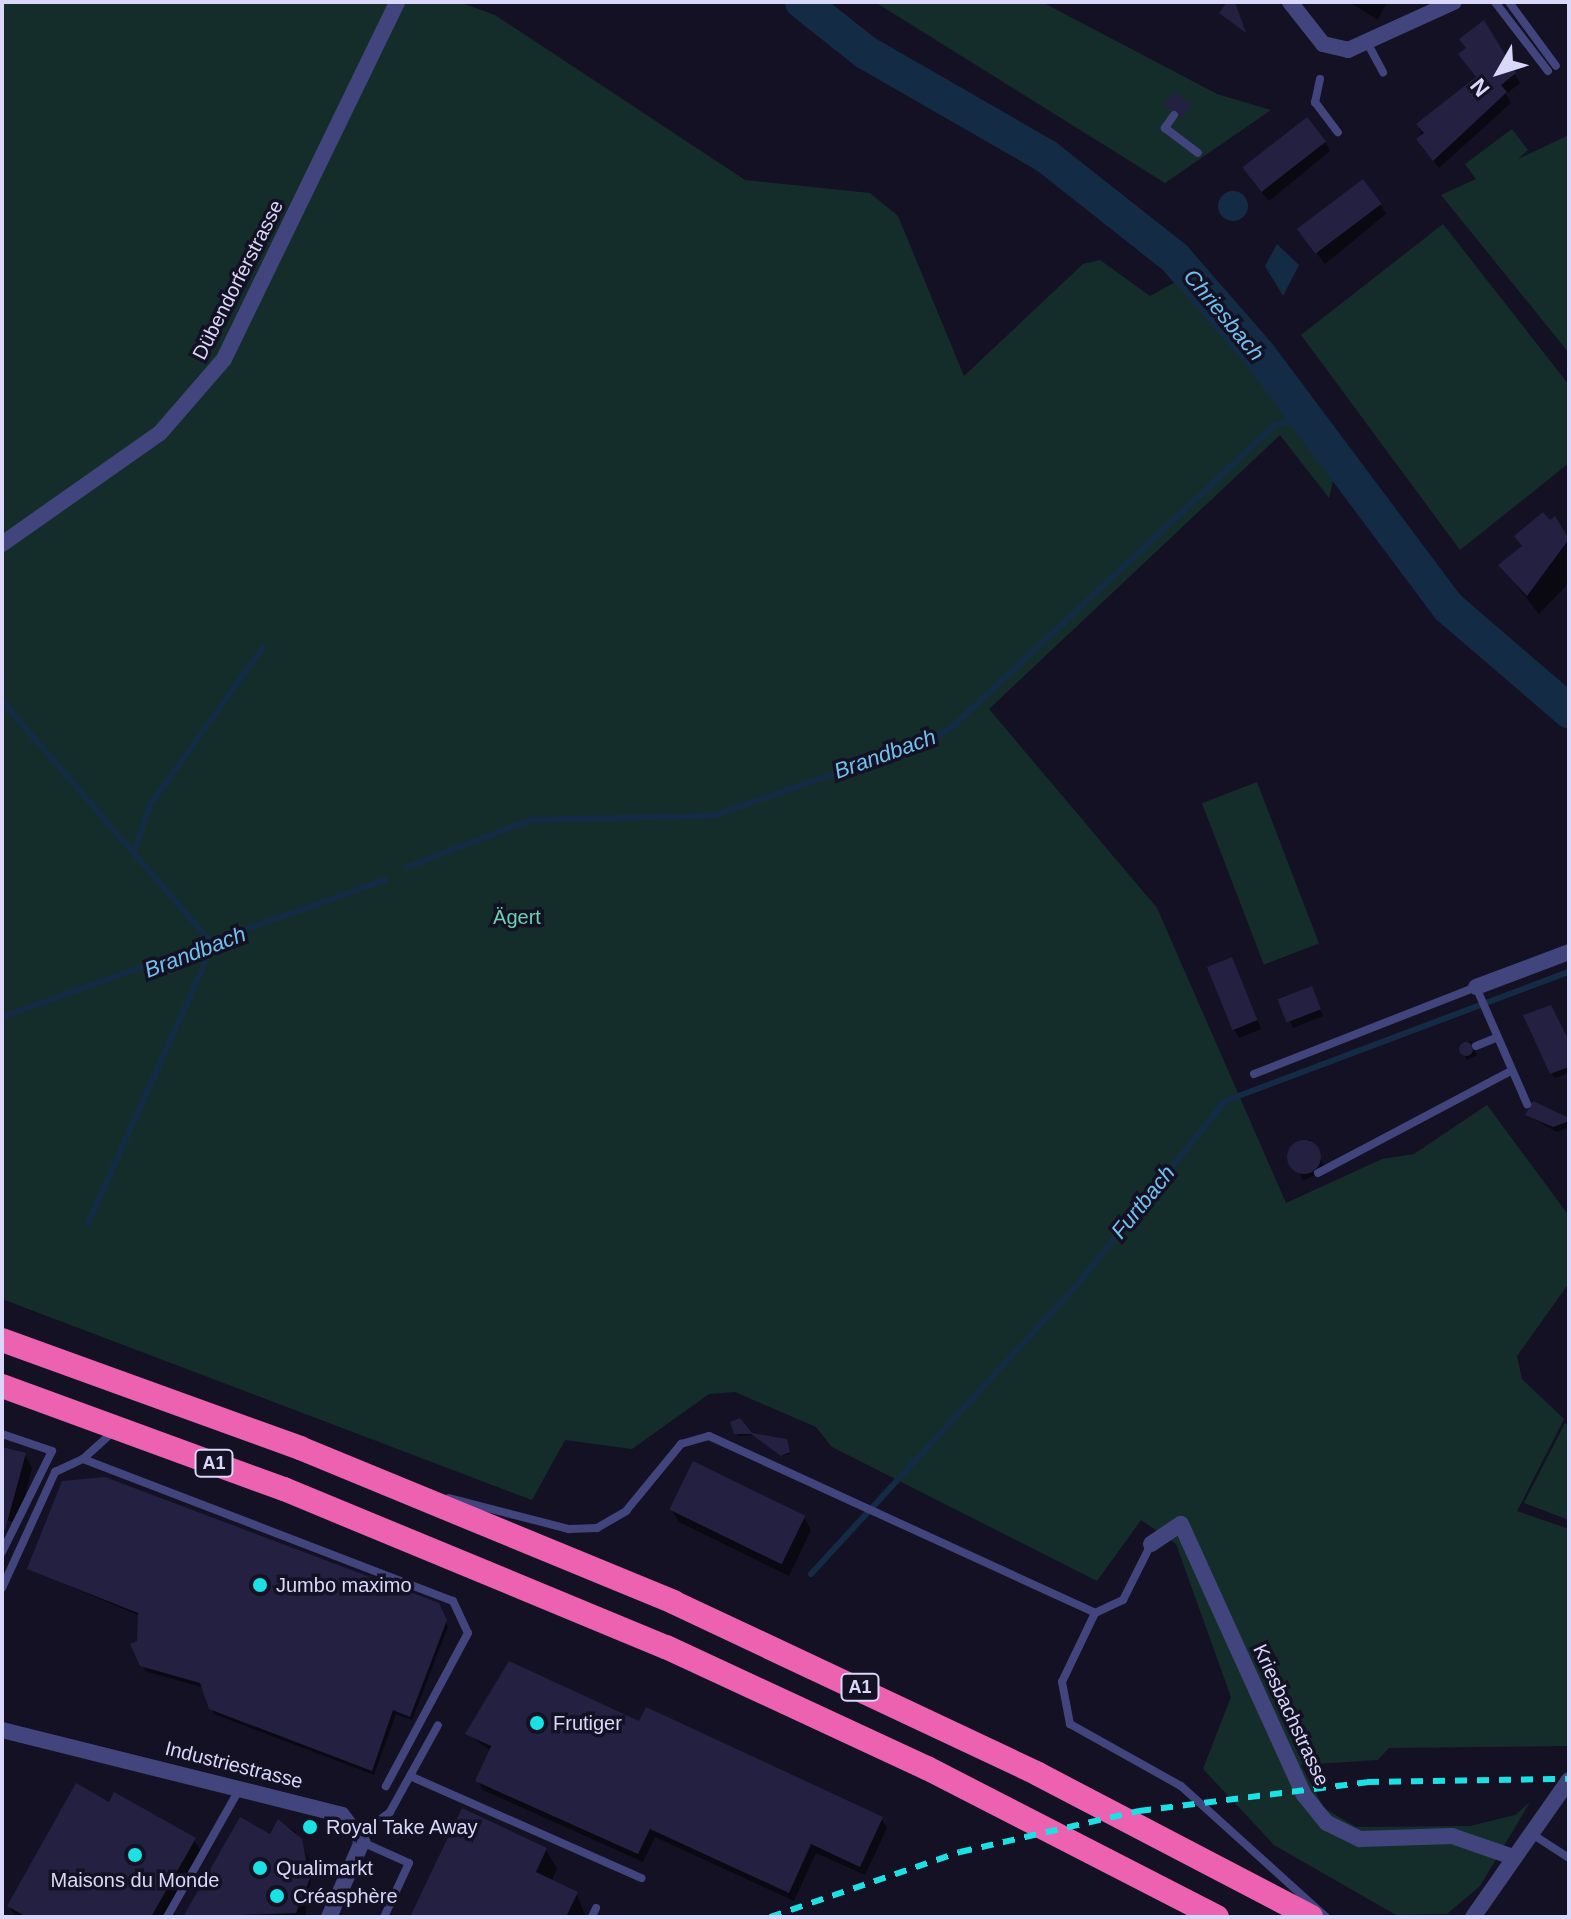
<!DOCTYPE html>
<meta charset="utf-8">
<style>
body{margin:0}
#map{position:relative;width:1571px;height:1919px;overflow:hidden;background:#131123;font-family:Arial,sans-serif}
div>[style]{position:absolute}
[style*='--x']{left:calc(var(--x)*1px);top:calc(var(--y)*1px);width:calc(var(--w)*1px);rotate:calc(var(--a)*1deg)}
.green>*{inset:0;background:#152d2a;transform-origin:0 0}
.water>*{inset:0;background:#142b45}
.round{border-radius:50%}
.shadow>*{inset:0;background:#0007;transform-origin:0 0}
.stream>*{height:6px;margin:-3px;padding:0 3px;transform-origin:3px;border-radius:3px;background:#142b45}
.river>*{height:34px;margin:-17px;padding:0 17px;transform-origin:17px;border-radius:17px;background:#142b45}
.building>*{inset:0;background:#242042;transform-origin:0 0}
.service>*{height:8px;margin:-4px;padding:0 4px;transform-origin:4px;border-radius:4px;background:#42457d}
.minor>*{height:16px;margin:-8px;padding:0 8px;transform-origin:8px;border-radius:8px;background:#42457d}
.tertiary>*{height:16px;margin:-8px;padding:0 8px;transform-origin:8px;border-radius:8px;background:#42457d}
.motorway>*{height:24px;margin:-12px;padding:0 12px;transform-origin:12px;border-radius:12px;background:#ec61b0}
.rail>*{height:6px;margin-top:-3px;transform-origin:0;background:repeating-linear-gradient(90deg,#1be1e4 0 12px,transparent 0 22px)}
.dots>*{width:22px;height:22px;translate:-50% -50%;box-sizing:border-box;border:4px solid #131123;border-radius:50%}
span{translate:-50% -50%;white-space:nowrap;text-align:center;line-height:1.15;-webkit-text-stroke:7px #131123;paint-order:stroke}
.shield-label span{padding:2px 6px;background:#131123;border:2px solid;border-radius:6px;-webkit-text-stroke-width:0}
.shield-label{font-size:18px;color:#d9d8fa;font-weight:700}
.street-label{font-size:20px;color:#d9d8fa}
.park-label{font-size:20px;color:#6cd2b0}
.poi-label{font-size:20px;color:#d9d8fa}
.left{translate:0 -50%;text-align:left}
.water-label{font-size:22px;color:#72c0ee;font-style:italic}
.frame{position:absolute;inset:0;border:4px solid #d9d8fa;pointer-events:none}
.north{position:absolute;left:1459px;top:32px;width:80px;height:80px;-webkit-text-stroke:6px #131123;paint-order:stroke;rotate:231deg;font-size:22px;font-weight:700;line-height:32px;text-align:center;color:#d9d8fa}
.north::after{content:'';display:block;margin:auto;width:28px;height:36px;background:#d9d8fa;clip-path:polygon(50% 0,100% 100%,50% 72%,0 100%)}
</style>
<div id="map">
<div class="green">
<i style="clip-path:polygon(2px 2px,459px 2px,495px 15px,745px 180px,870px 193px,898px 216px,964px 376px,1083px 264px,1100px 260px,1150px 296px,1177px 281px,1262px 376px,1333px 481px,1329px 498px,1280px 435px,989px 709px,1157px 908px,1286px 1203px,1382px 1159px,1414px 1154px,1487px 1105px,1569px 1216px,1569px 1283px,1517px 1356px,1522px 1379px,1564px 1419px,1517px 1511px,1569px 1529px,1569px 1757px,1567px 1746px,1389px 1748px,1378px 1760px,1301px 1765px,1324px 1808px,1356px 1827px,1470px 1826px,1515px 1815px,1530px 1802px,1480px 1886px,1447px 1914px,1396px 1915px,1274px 1845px,1203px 1769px,1231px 1697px,1176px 1544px,1141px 1520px,1097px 1581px,832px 1447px,816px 1427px,735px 1392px,709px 1394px,632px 1449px,565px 1440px,532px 1500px,2px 1299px)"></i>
<i style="clip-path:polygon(875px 2px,1042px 2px,1217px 94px,1271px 110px,1165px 183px)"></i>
<i style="clip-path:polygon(1512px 129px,1528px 150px,1518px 159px,1569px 135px,1569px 353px,1441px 195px,1476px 179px,1465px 164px)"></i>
<i style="clip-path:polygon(1443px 224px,1569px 385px,1569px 463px,1460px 550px,1301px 335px)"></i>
<i style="left:1257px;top:782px;width:173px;height:59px;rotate:69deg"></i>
<i style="clip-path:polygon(1565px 1423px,1569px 1425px,1569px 1520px,1524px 1503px)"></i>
</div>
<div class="water">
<i class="round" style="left:1218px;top:191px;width:30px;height:30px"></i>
<i style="clip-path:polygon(1277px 244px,1299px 265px,1283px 296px,1265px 266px)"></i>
</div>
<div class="shadow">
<i style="clip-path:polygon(1349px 2px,1387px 2px,1378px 20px)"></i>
<i style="clip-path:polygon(1484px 23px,1520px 83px,1506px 94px,1511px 103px,1439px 168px,1423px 148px,1419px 124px,1477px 79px,1466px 64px)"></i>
<i style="clip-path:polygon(1325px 142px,1330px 151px,1269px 201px,1251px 179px)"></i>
<i style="clip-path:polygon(1381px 205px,1386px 214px,1325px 264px,1301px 233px)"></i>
<i style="clip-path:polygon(1543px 514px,1569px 537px,1569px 572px,1566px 586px,1539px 614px,1501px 566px,1523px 548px,1516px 536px)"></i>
<i style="clip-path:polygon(1236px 969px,1261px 1029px,1239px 1038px,1234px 1029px)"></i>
<i style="clip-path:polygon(1314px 994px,1323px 1016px,1293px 1028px,1290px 1022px)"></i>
<i style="left:1471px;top:1041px;width:16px;height:11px;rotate:68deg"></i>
<i style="clip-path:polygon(1569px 1055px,1569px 1073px,1555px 1078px,1551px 1073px)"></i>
<i style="clip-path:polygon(1527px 1115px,1569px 1120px,1569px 1127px,1557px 1132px)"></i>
<i style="left:1310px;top:1139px;width:34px;height:25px;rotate:63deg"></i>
<i style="clip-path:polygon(739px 1420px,751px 1434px,785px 1441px,790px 1454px,781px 1456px,754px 1435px,738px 1436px)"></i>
<i style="clip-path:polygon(2px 1449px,25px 1455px,32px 1468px,19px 1523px,2px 1519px)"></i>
<i style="clip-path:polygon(671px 1509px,804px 1517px,811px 1530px,789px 1576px,679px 1522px)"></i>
<i style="clip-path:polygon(29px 1569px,437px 1605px,448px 1627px,412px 1720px,396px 1714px,374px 1775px,214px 1714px,204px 1688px,145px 1671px,140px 1616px)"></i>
<i style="clip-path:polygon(640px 1724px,881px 1818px,887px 1828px,865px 1875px,816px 1853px,794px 1901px,655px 1837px,643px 1862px,483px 1790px,477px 1780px,491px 1751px,467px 1734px)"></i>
<i style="clip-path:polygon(110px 1804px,194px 1840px,201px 1851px,163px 1917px,16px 1917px,9px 1906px)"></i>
<i style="clip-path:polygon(241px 1820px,271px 1837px,279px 1822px,295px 1831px,313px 1867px,305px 1917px,185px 1917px)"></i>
<i style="clip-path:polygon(546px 1850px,557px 1869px,551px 1882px,576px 1893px,586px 1917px,413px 1917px)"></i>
</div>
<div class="stream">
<i style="--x:2;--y:701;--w:323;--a:49.1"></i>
<i style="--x:213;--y:945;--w:305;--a:114.2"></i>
<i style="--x:134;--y:852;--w:50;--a:-71.2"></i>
<i style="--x:150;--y:805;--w:194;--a:-54.4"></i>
<i style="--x:407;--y:867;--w:132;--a:-20.9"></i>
<i style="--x:530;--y:820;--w:183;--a:-1.3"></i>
<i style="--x:713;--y:816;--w:230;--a:-19.3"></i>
<i style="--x:930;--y:740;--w:24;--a:-30"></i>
<i style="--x:951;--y:728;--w:442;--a:-43.1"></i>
<i style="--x:1274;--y:426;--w:31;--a:-19"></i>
<i style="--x:2;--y:1017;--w:407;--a:-19.7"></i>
<i style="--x:811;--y:1574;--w:393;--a:-47.4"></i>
<i style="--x:1077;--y:1285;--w:236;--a:-51.2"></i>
<i style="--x:1225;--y:1101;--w:367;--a:-20.6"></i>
</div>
<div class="river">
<i style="--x:802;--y:2;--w:80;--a:38.4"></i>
<i style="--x:865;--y:52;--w:209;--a:29.9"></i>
<i style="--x:1046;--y:156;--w:164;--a:38.3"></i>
<i style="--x:1175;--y:258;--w:126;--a:48.9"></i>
<i style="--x:1258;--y:353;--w:317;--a:53.2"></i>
<i style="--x:1448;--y:607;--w:160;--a:40.7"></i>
</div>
<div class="building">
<i style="clip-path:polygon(1227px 2px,1235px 2px,1246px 33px,1219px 13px)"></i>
<i style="clip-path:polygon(1484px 20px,1516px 73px,1501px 85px,1507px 92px,1433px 161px,1416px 139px,1424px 133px,1416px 124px,1476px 77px,1458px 54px,1466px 48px,1459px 39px)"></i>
<i style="left:1174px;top:92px;width:22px;height:16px;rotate:36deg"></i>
<i style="left:1307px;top:117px;width:31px;height:82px;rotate:52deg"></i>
<i style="left:1363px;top:179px;width:31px;height:83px;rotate:53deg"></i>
<i style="clip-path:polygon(1543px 512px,1550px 520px,1555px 516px,1569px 539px,1527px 596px,1498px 565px,1522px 546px,1514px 536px)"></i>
<i style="left:1232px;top:957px;width:68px;height:27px;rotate:68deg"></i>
<i style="left:1312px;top:986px;width:25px;height:37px;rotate:69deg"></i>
<i style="clip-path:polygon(1551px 1005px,1569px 1041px,1569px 1067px,1550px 1074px,1523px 1015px)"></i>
<i class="round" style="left:1459px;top:1042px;width:14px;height:14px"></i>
<i style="clip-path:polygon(1533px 1101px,1569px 1118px,1569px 1121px,1553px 1127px,1525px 1115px)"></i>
<i class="round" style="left:1287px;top:1140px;width:34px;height:34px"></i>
<i style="clip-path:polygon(740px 1418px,752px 1433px,787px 1439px,790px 1452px,781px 1456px,751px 1434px,734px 1434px,730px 1422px)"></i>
<i style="clip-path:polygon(2px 1447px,26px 1453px,5px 1530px,2px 1530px)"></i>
<i style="left:693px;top:1461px;width:125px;height:54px;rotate:26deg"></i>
<i style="clip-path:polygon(105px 1477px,439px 1603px,447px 1620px,410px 1717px,393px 1710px,372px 1771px,209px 1709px,200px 1683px,140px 1666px,130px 1644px,137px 1641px,138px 1613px,27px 1569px,62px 1481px)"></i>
<i style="clip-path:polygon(509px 1661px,639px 1721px,646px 1707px,883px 1817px,860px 1867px,811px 1844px,789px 1893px,650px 1829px,638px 1854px,475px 1781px,491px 1746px,465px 1734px)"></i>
<i style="clip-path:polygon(76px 1783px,109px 1802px,114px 1792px,196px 1838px,151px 1917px,27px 1917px,7px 1906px)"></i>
<i style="clip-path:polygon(462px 1808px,547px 1848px,536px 1872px,578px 1892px,566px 1917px,410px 1917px)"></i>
<i style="clip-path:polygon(240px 1817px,270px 1834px,278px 1819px,302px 1839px,310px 1878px,296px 1913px,183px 1917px)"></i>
</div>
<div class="service">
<i style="--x:1495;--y:2;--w:87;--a:52.5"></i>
<i style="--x:1509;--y:2;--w:79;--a:53.7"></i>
<i style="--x:1369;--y:46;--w:30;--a:62"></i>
<i style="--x:1320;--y:79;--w:24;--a:102"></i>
<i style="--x:1315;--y:102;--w:38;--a:53"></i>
<i style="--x:1174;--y:115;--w:16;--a:125"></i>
<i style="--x:1165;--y:128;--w:41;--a:37.1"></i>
<i style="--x:1476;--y:1046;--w:22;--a:-22"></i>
<i style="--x:1254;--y:1074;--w:238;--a:-21.4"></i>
<i style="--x:1476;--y:987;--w:128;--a:66.4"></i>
<i style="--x:1318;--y:1173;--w:216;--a:-27.9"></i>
<i style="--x:2;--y:1434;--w:53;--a:18.8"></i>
<i style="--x:52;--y:1451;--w:113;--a:116.3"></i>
<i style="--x:83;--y:1459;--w:43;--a:-42.2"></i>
<i style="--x:449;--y:1498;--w:124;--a:14.5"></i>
<i style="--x:569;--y:1529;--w:28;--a:-2"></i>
<i style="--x:597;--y:1528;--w:34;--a:-30"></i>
<i style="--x:626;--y:1511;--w:87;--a:-50.6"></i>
<i style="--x:681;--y:1444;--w:29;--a:-16"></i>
<i style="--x:709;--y:1436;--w:425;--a:24.6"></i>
<i style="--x:1095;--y:1613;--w:76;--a:115.6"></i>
<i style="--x:1062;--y:1682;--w:43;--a:79.2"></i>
<i style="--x:1070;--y:1724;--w:127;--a:29.2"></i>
<i style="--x:1181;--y:1786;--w:195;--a:42.1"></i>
<i style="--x:2;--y:1588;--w:128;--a:-65.4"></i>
<i style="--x:55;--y:1472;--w:31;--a:-25"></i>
<i style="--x:83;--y:1459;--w:396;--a:21"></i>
<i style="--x:453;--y:1601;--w:35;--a:65"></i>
<i style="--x:468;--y:1633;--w:174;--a:118.2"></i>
<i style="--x:1095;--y:1613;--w:31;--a:-25"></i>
<i style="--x:1123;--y:1600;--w:63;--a:-63.4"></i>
<i style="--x:410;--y:1776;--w:253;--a:23.8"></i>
<i style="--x:360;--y:1834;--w:37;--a:-36"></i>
<i style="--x:390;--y:1812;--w:99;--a:-61.1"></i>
<i style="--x:1532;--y:1834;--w:44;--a:33"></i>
<i style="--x:362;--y:1842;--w:51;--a:24.1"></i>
<i style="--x:409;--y:1863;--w:60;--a:114.8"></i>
<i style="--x:167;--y:1917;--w:148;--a:-60.5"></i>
<i style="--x:592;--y:1917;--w:10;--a:-66"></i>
</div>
<div class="minor">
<i style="--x:1290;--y:2;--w:53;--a:51.8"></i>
<i style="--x:1323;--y:44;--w:26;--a:13"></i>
<i style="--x:1348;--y:50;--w:116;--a:-24.4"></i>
<i style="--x:1476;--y:987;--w:99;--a:-20.6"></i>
<i style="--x:1151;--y:1544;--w:36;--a:-34"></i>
<i style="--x:1181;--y:1524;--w:298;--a:65.6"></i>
<i style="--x:1304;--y:1795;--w:36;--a:51"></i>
<i style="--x:1327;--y:1823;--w:37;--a:26"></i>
<i style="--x:1360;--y:1839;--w:92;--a:-1.9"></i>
<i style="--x:1452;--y:1836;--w:61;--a:19"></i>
<i style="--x:2;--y:1730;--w:350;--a:14"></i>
<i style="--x:342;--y:1815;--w:34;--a:53"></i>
<i style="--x:362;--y:1842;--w:82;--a:113.7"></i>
<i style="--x:1473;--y:1917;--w:167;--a:-55"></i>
</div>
<div class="tertiary">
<i style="--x:2;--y:544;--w:193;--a:-35.1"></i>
<i style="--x:160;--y:433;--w:98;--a:-49.1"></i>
<i style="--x:224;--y:359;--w:397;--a:-64.1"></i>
</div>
<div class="motorway">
<i style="--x:2;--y:1340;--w:317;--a:19.9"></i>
<i style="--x:300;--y:1448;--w:404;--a:22.4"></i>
<i style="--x:673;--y:1602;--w:403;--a:25.2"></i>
<i style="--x:1038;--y:1774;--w:308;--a:27.6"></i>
<i style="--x:2;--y:1386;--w:300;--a:20.1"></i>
<i style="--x:284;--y:1489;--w:413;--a:22.5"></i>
<i style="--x:666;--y:1647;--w:288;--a:24.9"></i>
<i style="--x:927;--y:1768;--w:326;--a:27.2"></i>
</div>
<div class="rail">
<i style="--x:770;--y:1917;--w:201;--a:-18.9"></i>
<i style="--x:960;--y:1852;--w:184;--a:-12.9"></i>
<i style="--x:1139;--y:1811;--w:230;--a:-7.2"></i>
<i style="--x:1367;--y:1782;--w:202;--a:-0.9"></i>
</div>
<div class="dots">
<i style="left:260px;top:1585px;background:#1be1e4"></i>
<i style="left:537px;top:1723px;background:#1be1e4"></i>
<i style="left:310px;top:1827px;background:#1be1e4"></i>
<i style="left:135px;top:1855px;background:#1be1e4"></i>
<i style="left:260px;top:1868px;background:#1be1e4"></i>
<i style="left:277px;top:1896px;background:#1be1e4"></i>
</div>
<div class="shield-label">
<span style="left:214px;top:1463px">A1</span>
<span style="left:860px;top:1687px">A1</span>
</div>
<div class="street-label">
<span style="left:238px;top:280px;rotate:-63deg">Dübendorferstrasse</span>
<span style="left:1291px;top:1715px;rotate:65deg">Kriesbachstrasse</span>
<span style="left:234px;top:1765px;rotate:14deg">Industriestrasse</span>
</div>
<div class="park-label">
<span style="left:517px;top:917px">Ägert</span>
</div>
<div class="poi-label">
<span class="left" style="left:276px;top:1585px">Jumbo maximo</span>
<span class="left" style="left:553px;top:1723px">Frutiger</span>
<span class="left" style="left:326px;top:1827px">Royal Take Away</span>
<span class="left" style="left:276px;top:1868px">Qualimarkt</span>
<span style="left:135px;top:1880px">Maisons du Monde</span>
<span class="left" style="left:293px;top:1896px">Créasphère</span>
</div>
<div class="water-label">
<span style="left:1224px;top:315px;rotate:50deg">Chriesbach</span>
<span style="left:885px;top:754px;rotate:-20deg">Brandbach</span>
<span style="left:195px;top:952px;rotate:-21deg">Brandbach</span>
<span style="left:1143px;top:1202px;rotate:-51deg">Furtbach</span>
</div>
<div class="frame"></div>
<div class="north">N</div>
</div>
